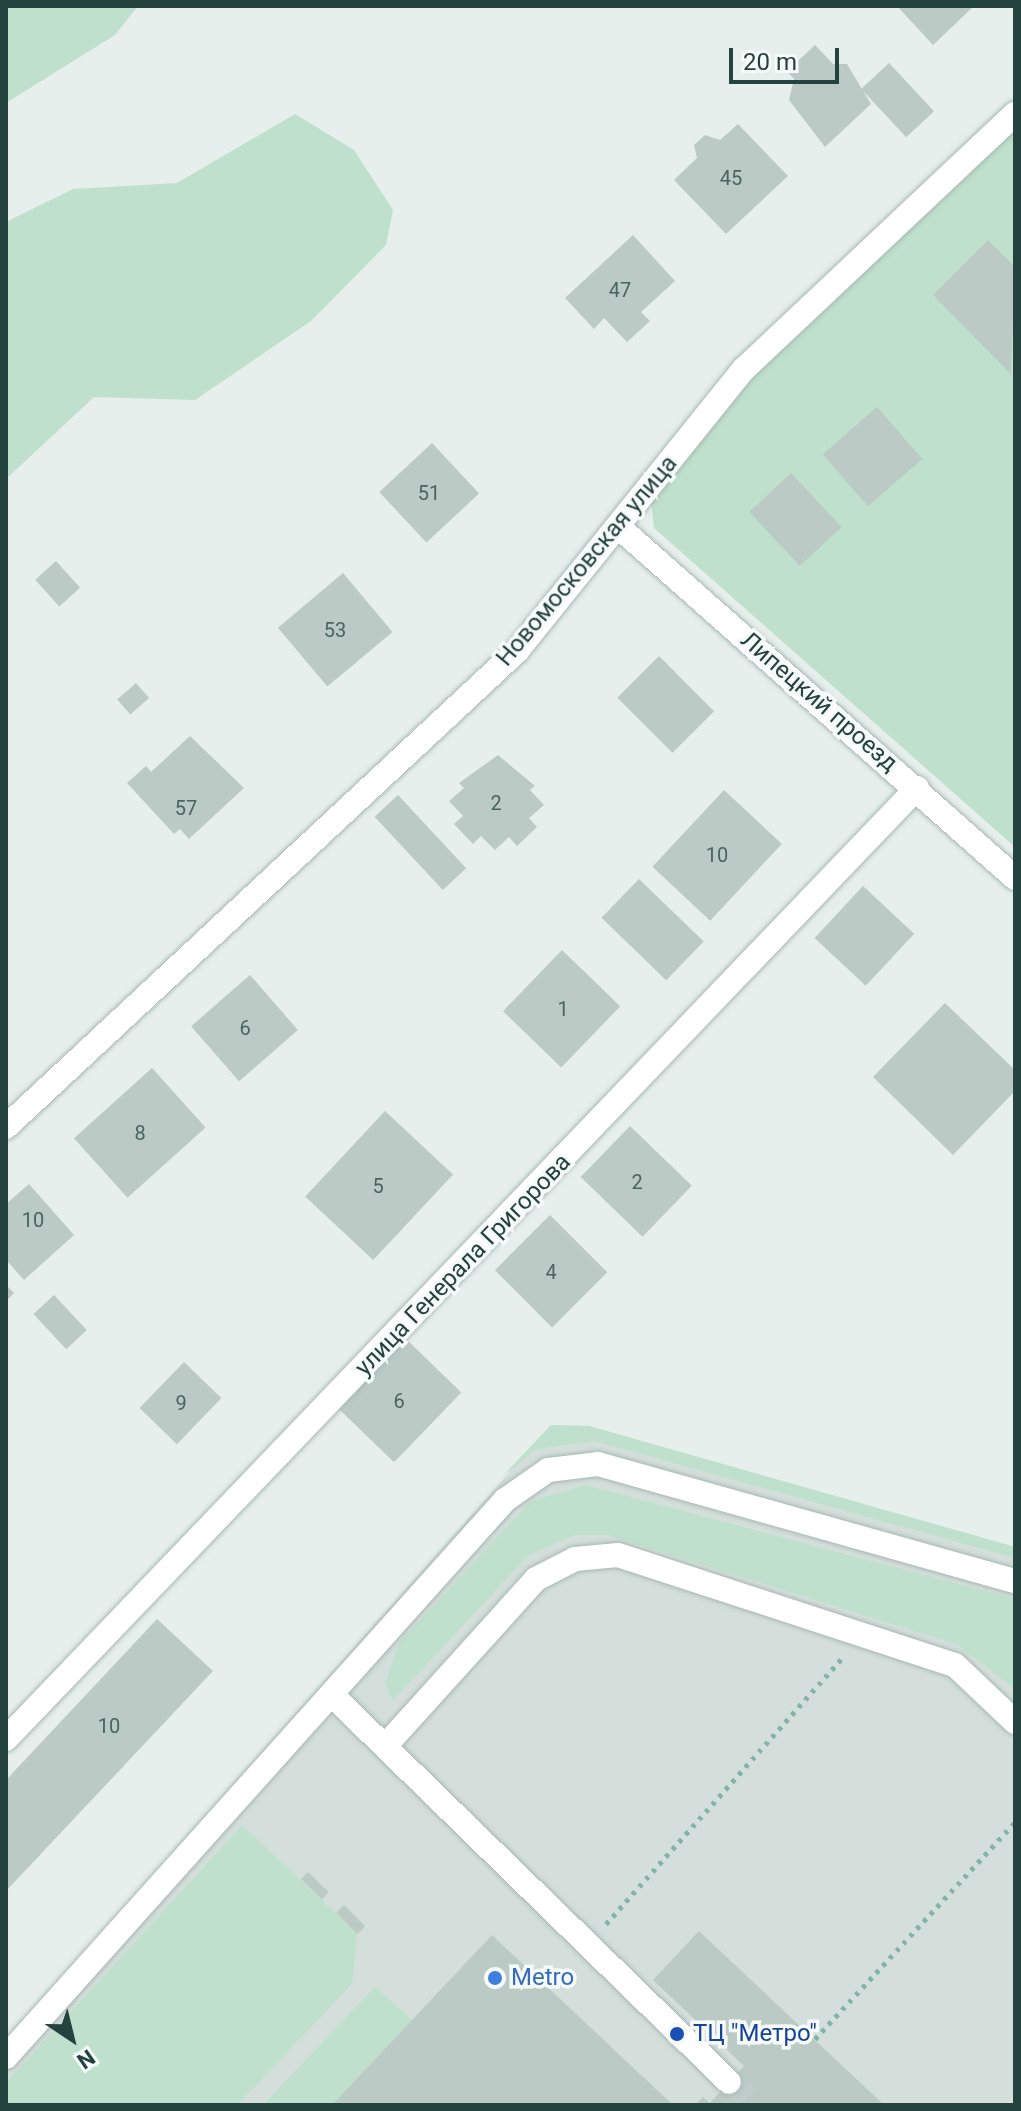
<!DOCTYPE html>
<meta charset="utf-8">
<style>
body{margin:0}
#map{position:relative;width:1021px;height:2111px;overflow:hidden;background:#e6efec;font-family:Roboto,sans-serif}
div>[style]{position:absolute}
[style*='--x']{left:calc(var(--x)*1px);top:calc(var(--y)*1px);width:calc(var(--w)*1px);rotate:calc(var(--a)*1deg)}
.built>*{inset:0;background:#d4dfdb}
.green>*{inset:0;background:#bee0cc}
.building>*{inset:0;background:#bbcac5;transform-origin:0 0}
.minor-tunnel>*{height:24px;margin-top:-12px;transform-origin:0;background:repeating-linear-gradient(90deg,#bfccc9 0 24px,transparent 0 36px)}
.path>*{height:5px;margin-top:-2.5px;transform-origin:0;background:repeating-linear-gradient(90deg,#85b3ab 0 4px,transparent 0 10px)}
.roads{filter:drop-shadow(0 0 2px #a8b8b4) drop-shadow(0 0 2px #a8b8b4)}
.minor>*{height:24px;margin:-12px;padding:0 12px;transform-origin:12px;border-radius:12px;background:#fff}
.dots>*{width:22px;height:22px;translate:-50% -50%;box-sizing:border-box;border:4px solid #f6fbf9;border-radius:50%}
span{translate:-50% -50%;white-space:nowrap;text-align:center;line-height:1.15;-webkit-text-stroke:7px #f6fbf9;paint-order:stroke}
.number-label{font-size:20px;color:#4a6460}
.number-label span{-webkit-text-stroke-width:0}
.street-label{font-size:24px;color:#24423e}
.shop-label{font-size:24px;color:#366cbe}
.left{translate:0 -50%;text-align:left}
.transit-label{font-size:24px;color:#164399}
.frame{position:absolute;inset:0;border:8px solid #24423e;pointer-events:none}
.north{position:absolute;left:32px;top:1999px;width:80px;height:80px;-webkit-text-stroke:6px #f6fbf9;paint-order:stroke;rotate:145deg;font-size:22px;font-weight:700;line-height:32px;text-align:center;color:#24423e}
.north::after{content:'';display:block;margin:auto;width:28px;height:36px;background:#24423e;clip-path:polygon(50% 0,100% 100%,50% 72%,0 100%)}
.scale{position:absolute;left:729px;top:48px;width:110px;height:36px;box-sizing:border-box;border:4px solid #24423e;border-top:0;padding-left:10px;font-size:24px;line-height:28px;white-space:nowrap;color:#24423e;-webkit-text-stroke:6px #f6fbf9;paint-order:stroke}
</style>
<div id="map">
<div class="built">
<i style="clip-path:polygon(551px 1425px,589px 1426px,1015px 1547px,1015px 2105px,6px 2105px,6px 2040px)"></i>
</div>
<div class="green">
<i style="clip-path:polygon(6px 6px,138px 6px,115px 35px,6px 103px)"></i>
<i style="clip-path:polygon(295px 114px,354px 150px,393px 210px,386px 245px,311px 321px,195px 400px,94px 397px,6px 479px,6px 222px,73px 189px,177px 183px)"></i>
<i style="clip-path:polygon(1015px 129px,1015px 847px,654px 528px,651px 501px,723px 401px)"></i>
<i style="clip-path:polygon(551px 1425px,589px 1426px,1015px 1547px,1015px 1558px,594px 1441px,536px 1449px,501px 1478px)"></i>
<i style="clip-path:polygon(585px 1485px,1015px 1599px,1015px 1689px,956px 1644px,608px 1535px,575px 1535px,529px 1555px,393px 1700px,385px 1683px,399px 1643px,530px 1502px)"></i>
<i style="clip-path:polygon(242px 1825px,357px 1933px,352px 1984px,237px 2105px,6px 2105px,6px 2083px)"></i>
<i style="clip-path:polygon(375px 1987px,412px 2020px,332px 2105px,263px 2105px)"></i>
</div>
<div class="building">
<i style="clip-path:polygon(897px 6px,974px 6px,933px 45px)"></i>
<i style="clip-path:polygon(815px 45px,833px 64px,847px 64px,871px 104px,825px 147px,789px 100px,794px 79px,787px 71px)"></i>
<i style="left:889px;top:63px;width:66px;height:38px;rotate:47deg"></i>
<i style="clip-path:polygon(738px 124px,788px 176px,726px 234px,674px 180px,697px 158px,694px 145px,705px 135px,720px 140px)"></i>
<i style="clip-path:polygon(633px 235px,675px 281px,641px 312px,650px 321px,627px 342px,604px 318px,594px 329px,565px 298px)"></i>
<i style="clip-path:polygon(988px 240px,1015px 267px,1011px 374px,933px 295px)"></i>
<i style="left:877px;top:407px;width:69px;height:72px;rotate:49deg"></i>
<i style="left:432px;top:443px;width:69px;height:72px;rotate:47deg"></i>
<i style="left:791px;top:473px;width:74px;height:57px;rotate:47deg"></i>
<i style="left:56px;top:561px;width:36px;height:28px;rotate:48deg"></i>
<i style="left:343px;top:573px;width:77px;height:85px;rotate:50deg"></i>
<i style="left:659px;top:656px;width:78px;height:59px;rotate:45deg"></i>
<i style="left:136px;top:683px;width:20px;height:25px;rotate:49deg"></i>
<i style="clip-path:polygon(190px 736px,244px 788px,189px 839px,180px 829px,174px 834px,127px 783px,146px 766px,151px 772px)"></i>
<i style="clip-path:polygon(498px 755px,535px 786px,530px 790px,544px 805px,529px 818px,537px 827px,517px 846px,509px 837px,495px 850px,481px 836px,473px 844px,454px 824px,463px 816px,449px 801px,464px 788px,459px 783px)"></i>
<i style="left:724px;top:790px;width:79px;height:105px;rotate:43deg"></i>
<i style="left:398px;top:795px;width:100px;height:32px;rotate:47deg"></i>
<i style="left:639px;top:879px;width:90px;height:54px;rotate:44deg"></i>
<i style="left:863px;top:886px;width:70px;height:71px;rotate:43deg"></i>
<i style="left:562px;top:950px;width:81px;height:85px;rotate:44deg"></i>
<i style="left:250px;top:975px;width:73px;height:78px;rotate:49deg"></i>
<i style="clip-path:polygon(945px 1003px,1015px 1070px,1015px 1091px,953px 1155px,873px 1077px)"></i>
<i style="left:152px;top:1068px;width:80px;height:105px;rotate:48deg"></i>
<i style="left:385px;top:1111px;width:93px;height:117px;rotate:43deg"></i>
<i style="left:630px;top:1126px;width:86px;height:71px;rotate:44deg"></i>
<i style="clip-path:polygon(29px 1184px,74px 1235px,24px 1280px,6px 1260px,6px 1204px)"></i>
<i style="left:550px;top:1215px;width:81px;height:78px;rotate:45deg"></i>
<i style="clip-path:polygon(6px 1285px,14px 1293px,6px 1301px)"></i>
<i style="left:54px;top:1295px;width:48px;height:28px;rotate:47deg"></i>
<i style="left:406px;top:1339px;width:77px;height:97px;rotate:44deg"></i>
<i style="left:184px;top:1362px;width:52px;height:64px;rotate:44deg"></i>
<i style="clip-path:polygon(157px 1619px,213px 1671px,6px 1891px,6px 1780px)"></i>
<i style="left:308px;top:1872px;width:29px;height:10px;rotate:44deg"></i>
<i style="left:344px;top:1905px;width:30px;height:11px;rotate:45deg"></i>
<i style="clip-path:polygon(699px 1931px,884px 2105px,695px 2105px,703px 2097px,710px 2103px,744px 2066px,653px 1980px)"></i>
<i style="clip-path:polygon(492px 1935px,673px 2105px,332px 2105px)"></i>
</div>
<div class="minor-tunnel">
<i style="--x:729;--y:2082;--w:35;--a:40"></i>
</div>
<div class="path">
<i style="--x:606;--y:1924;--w:354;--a:-48.4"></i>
<i style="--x:815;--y:2039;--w:295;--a:-47.3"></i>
</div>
<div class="roads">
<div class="minor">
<i style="--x:621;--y:529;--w:526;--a:41.53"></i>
<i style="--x:6;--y:1127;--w:698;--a:-42.97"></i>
<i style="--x:517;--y:651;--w:362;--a:-51.2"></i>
<i style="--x:744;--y:369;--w:372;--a:-43.3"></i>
<i style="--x:332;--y:1695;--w:554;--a:44.27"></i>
<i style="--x:6;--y:1739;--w:1317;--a:-46.23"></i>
<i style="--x:387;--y:1744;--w:222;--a:-47.9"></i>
<i style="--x:536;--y:1579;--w:44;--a:-27.1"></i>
<i style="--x:575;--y:1559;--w:43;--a:-5.3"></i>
<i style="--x:618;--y:1555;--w:354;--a:18.1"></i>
<i style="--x:955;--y:1665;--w:83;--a:43.5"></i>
<i style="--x:6;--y:2057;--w:748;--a:-48.14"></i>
<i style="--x:505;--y:1500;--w:52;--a:-34.9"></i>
<i style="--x:548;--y:1470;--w:50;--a:-6.8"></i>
<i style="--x:598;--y:1464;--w:433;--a:15.7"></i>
</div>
</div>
<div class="dots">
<i style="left:495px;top:1978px;background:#3f7fe0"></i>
<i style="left:677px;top:2034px;background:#1a4fb4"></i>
</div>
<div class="number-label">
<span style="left:731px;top:178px">45</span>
<span style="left:620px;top:290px">47</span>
<span style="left:429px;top:493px">51</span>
<span style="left:335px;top:630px">53</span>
<span style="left:496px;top:803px">2</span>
<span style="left:186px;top:808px">57</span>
<span style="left:717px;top:855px">10</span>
<span style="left:563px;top:1009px">1</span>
<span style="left:245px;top:1028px">6</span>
<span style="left:140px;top:1133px">8</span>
<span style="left:637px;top:1182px">2</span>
<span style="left:378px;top:1186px">5</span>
<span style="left:33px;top:1220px">10</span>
<span style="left:551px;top:1272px">4</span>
<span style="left:399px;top:1401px">6</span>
<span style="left:181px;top:1403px">9</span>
<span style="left:109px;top:1726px">10</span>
</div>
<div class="street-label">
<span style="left:587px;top:561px;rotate:-50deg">Новомосковская улица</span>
<span style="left:819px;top:702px;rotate:41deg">Липецкий проезд</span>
<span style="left:463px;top:1265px;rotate:-46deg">улица Генерала Григорова</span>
</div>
<div class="shop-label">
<span class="left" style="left:511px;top:1978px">Metro</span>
</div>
<div class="transit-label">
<span class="left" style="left:693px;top:2034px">ТЦ "Метро"</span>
</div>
<div class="frame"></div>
<div class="north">N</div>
<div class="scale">20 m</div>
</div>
